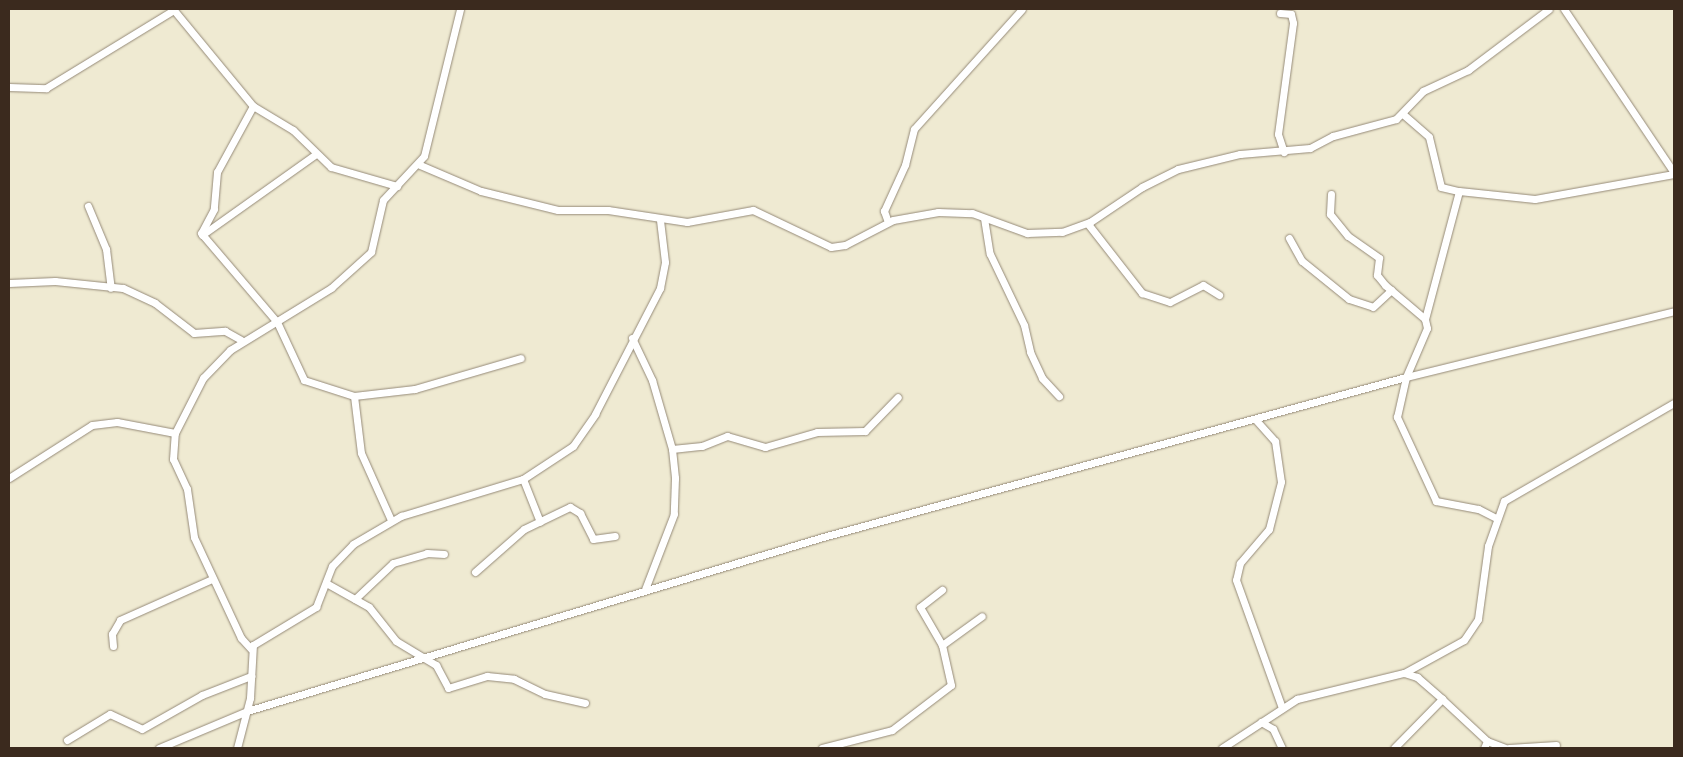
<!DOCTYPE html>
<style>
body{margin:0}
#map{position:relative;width:1683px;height:757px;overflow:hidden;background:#efead2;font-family:Mynerve,sans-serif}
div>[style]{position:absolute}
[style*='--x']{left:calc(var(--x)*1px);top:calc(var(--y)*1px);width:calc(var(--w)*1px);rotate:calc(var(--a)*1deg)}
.roads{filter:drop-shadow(0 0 1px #958a78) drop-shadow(0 0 1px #958a78)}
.minor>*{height:7px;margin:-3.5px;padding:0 3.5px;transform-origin:3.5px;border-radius:3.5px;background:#fff}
span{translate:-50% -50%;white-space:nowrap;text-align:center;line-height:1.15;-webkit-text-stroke:4px #f7f3e8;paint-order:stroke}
.frame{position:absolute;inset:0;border:10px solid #3b2a1e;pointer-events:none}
</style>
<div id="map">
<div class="roads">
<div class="minor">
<i style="--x:173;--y:9;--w:126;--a:50.5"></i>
<i style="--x:253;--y:106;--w:75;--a:118.6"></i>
<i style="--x:217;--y:172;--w:37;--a:95"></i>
<i style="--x:214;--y:209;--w:27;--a:118"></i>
<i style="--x:201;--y:233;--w:117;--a:49.5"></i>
<i style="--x:277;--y:322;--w:64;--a:65"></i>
<i style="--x:304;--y:380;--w:52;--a:17.7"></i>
<i style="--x:354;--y:396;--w:57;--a:83"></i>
<i style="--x:361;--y:453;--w:73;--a:65.9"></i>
<i style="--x:1564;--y:9;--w:197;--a:56.1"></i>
<i style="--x:1280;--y:13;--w:11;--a:5"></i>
<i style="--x:1291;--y:14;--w:9;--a:77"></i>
<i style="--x:1293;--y:23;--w:112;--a:97.7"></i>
<i style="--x:1278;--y:134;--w:19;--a:72"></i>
<i style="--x:9;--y:87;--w:37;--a:2"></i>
<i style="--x:46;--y:88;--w:150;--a:-31.4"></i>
<i style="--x:253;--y:106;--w:47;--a:31"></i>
<i style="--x:293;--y:130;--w:53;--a:44.2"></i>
<i style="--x:331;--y:167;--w:69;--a:16.1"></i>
<i style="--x:1404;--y:115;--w:33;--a:41"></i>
<i style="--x:1429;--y:137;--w:51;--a:76.5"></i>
<i style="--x:1441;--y:187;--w:18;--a:13"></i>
<i style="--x:420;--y:165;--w:66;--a:23.1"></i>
<i style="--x:481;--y:191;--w:79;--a:13.9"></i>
<i style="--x:558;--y:210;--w:50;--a:0"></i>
<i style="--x:608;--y:210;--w:80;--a:8.6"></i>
<i style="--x:687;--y:222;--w:67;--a:-10.3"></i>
<i style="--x:753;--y:210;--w:86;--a:25.4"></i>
<i style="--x:831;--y:247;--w:14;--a:-8"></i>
<i style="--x:845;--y:245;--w:54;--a:-27.5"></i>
<i style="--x:893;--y:220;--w:46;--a:-10.1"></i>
<i style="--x:938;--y:212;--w:34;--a:2"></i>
<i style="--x:972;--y:213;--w:59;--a:20"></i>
<i style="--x:1027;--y:233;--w:35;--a:-2"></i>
<i style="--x:1062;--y:232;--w:30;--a:-20"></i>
<i style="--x:1090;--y:222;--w:63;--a:-33.9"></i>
<i style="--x:1142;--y:187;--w:40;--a:-26.6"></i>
<i style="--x:1178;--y:169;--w:64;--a:-13.6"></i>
<i style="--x:1240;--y:154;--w:70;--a:-4.9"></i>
<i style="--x:1310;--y:148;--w:26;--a:-28"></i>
<i style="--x:1333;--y:136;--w:65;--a:-15.1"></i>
<i style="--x:1396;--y:119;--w:39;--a:-46"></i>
<i style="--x:1423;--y:91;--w:50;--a:-25"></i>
<i style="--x:1468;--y:70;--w:101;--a:-37"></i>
<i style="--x:1331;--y:194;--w:20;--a:93"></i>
<i style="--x:1330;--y:214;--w:28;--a:51"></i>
<i style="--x:1348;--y:236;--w:38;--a:35"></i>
<i style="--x:1379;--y:258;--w:17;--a:97"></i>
<i style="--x:1377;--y:275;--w:13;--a:51"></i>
<i style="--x:1385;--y:285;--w:52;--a:40.4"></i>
<i style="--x:88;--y:206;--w:47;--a:67.3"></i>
<i style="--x:106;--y:249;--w:39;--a:83"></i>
<i style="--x:984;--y:218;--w:36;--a:81"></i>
<i style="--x:990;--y:254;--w:79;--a:64.4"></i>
<i style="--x:1024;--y:325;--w:28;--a:77"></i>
<i style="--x:1030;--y:352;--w:29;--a:65"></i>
<i style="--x:1042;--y:378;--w:25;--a:47"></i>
<i style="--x:888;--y:222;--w:12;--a:-110"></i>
<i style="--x:884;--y:211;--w:51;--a:-65.5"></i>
<i style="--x:905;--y:165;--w:37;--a:-76"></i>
<i style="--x:914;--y:129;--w:161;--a:-48"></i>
<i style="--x:1088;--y:224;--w:88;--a:52"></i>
<i style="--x:1142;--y:293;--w:29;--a:18"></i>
<i style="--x:1170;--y:302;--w:37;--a:-27"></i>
<i style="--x:1203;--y:285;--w:19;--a:32"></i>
<i style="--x:202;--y:235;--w:140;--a:-35.4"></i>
<i style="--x:1289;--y:238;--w:26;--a:61"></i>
<i style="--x:1302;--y:261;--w:60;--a:39"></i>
<i style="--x:1349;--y:299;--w:25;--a:18"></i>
<i style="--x:1373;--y:307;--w:25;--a:-43"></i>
<i style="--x:9;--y:283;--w:46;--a:-2.5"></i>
<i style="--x:55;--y:281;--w:68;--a:5.9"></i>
<i style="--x:123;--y:288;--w:35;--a:25"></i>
<i style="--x:155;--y:303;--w:49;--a:37.6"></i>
<i style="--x:194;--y:333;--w:31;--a:-4"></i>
<i style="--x:225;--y:331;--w:18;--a:29"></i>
<i style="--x:632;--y:338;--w:47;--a:64.5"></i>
<i style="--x:652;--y:380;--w:72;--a:73.8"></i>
<i style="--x:672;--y:449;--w:29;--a:84"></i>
<i style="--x:675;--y:478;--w:36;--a:92"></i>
<i style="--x:674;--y:514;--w:80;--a:111.1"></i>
<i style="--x:354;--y:396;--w:61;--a:-6.5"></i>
<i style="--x:415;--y:389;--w:110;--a:-16.3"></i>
<i style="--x:1255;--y:419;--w:30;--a:48"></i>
<i style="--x:1275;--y:441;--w:41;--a:81.7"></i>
<i style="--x:1281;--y:482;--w:49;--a:104.3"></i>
<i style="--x:1269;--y:529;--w:45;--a:130.5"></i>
<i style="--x:1240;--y:563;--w:17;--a:103"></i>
<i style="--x:1236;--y:580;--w:136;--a:70.2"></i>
<i style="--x:672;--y:449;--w:30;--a:-6"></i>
<i style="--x:702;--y:446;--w:27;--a:-22"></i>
<i style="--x:727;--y:436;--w:40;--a:16"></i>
<i style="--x:765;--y:447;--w:54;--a:-16.1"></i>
<i style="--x:817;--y:432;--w:48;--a:-1.2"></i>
<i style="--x:865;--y:431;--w:47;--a:-45.9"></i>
<i style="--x:9;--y:478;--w:98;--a:-32.6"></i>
<i style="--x:92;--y:425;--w:25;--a:-7"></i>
<i style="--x:117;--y:422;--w:59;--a:10.7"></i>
<i style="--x:523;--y:479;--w:46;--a:68.4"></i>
<i style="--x:1496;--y:518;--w:20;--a:-153"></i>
<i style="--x:1478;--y:509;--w:43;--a:-169.2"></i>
<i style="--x:1436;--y:501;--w:93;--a:-114.9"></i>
<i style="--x:1397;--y:417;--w:41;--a:-77.3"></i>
<i style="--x:1406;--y:377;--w:53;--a:-66.8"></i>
<i style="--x:1427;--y:328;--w:9;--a:-103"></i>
<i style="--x:1425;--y:319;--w:132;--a:-75.1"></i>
<i style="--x:1459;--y:191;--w:76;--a:6"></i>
<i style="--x:1535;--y:199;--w:141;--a:-10.2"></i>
<i style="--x:475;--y:572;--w:65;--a:-41.3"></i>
<i style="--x:524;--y:529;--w:51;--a:-25.6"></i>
<i style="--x:570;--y:507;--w:12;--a:31"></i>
<i style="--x:580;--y:513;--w:29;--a:63"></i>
<i style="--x:593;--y:539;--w:22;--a:-8"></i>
<i style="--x:326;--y:583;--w:49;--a:29.2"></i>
<i style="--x:369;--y:607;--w:43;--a:51.5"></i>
<i style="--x:396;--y:641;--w:47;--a:31"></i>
<i style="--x:436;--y:665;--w:26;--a:62"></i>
<i style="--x:448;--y:688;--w:41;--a:-17.1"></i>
<i style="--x:487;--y:676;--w:27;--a:6"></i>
<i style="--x:514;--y:679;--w:34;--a:26"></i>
<i style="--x:545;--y:694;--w:41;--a:12.7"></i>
<i style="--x:355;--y:599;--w:52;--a:-43.5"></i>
<i style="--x:393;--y:563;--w:35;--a:-16"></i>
<i style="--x:427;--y:553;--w:17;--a:3"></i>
<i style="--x:942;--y:645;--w:49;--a:-35.9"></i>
<i style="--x:113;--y:646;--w:12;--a:-95"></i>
<i style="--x:112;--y:634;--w:16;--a:-60"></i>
<i style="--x:120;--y:620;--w:101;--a:-24"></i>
<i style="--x:251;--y:649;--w:15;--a:-132"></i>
<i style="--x:241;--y:638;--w:111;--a:-115"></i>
<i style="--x:194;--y:537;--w:49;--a:-98.3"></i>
<i style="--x:187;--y:489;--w:33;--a:-115"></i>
<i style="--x:173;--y:459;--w:26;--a:-86"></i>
<i style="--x:175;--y:433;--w:62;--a:-63"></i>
<i style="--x:203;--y:378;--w:39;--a:-46"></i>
<i style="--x:230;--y:350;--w:119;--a:-31.5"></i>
<i style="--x:331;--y:288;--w:54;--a:-42"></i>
<i style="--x:371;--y:252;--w:53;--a:-77"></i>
<i style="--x:383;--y:200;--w:60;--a:-47"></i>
<i style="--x:424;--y:156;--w:151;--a:-76.2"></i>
<i style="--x:1404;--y:673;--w:14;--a:17"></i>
<i style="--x:1417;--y:677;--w:33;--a:41"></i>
<i style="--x:1442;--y:699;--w:62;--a:43"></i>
<i style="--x:1487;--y:741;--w:8;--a:113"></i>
<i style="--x:1261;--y:722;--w:14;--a:30"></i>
<i style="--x:1273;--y:729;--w:21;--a:65"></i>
<i style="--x:67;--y:740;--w:50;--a:-31.2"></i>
<i style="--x:110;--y:714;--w:35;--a:25"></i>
<i style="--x:142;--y:729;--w:69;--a:-29.5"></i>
<i style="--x:202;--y:695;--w:53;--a:-21.2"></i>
<i style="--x:1487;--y:741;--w:19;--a:21"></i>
<i style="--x:159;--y:748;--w:95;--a:-22.8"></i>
<i style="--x:247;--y:711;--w:602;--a:-16.81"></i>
<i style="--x:823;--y:537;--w:605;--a:-15.35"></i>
<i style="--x:1406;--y:377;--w:276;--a:-13.8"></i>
<i style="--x:237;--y:748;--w:52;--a:-75.4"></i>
<i style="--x:250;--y:698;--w:53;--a:-86.8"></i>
<i style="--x:253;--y:645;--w:74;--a:-31.1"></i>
<i style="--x:316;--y:607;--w:44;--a:-68.7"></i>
<i style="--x:332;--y:566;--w:30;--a:-46"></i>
<i style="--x:353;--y:544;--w:56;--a:-30.3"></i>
<i style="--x:401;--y:516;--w:127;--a:-16.9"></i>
<i style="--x:523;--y:479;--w:60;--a:-33.4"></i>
<i style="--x:573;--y:446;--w:39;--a:-55"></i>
<i style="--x:595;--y:414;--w:142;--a:-62.7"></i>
<i style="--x:660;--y:288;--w:26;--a:-79"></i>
<i style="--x:665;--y:262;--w:42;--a:-96.8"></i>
<i style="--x:822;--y:748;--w:72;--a:-14.4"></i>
<i style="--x:892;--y:730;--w:74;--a:-37.3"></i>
<i style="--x:951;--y:685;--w:41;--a:-102.7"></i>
<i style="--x:942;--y:645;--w:44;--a:-120.1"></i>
<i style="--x:920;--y:607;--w:28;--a:-38"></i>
<i style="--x:1222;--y:748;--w:90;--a:-33.2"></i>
<i style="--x:1297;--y:699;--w:110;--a:-13.7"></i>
<i style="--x:1404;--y:673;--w:68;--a:-28.8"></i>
<i style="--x:1464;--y:640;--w:25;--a:-56"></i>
<i style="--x:1478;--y:619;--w:74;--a:-82.2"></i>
<i style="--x:1488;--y:546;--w:48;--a:-70.4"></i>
<i style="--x:1504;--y:501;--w:196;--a:-30"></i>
<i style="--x:1394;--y:748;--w:69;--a:-45.6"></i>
<i style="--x:1509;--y:748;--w:47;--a:-3.7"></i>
</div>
</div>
<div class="frame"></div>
</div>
